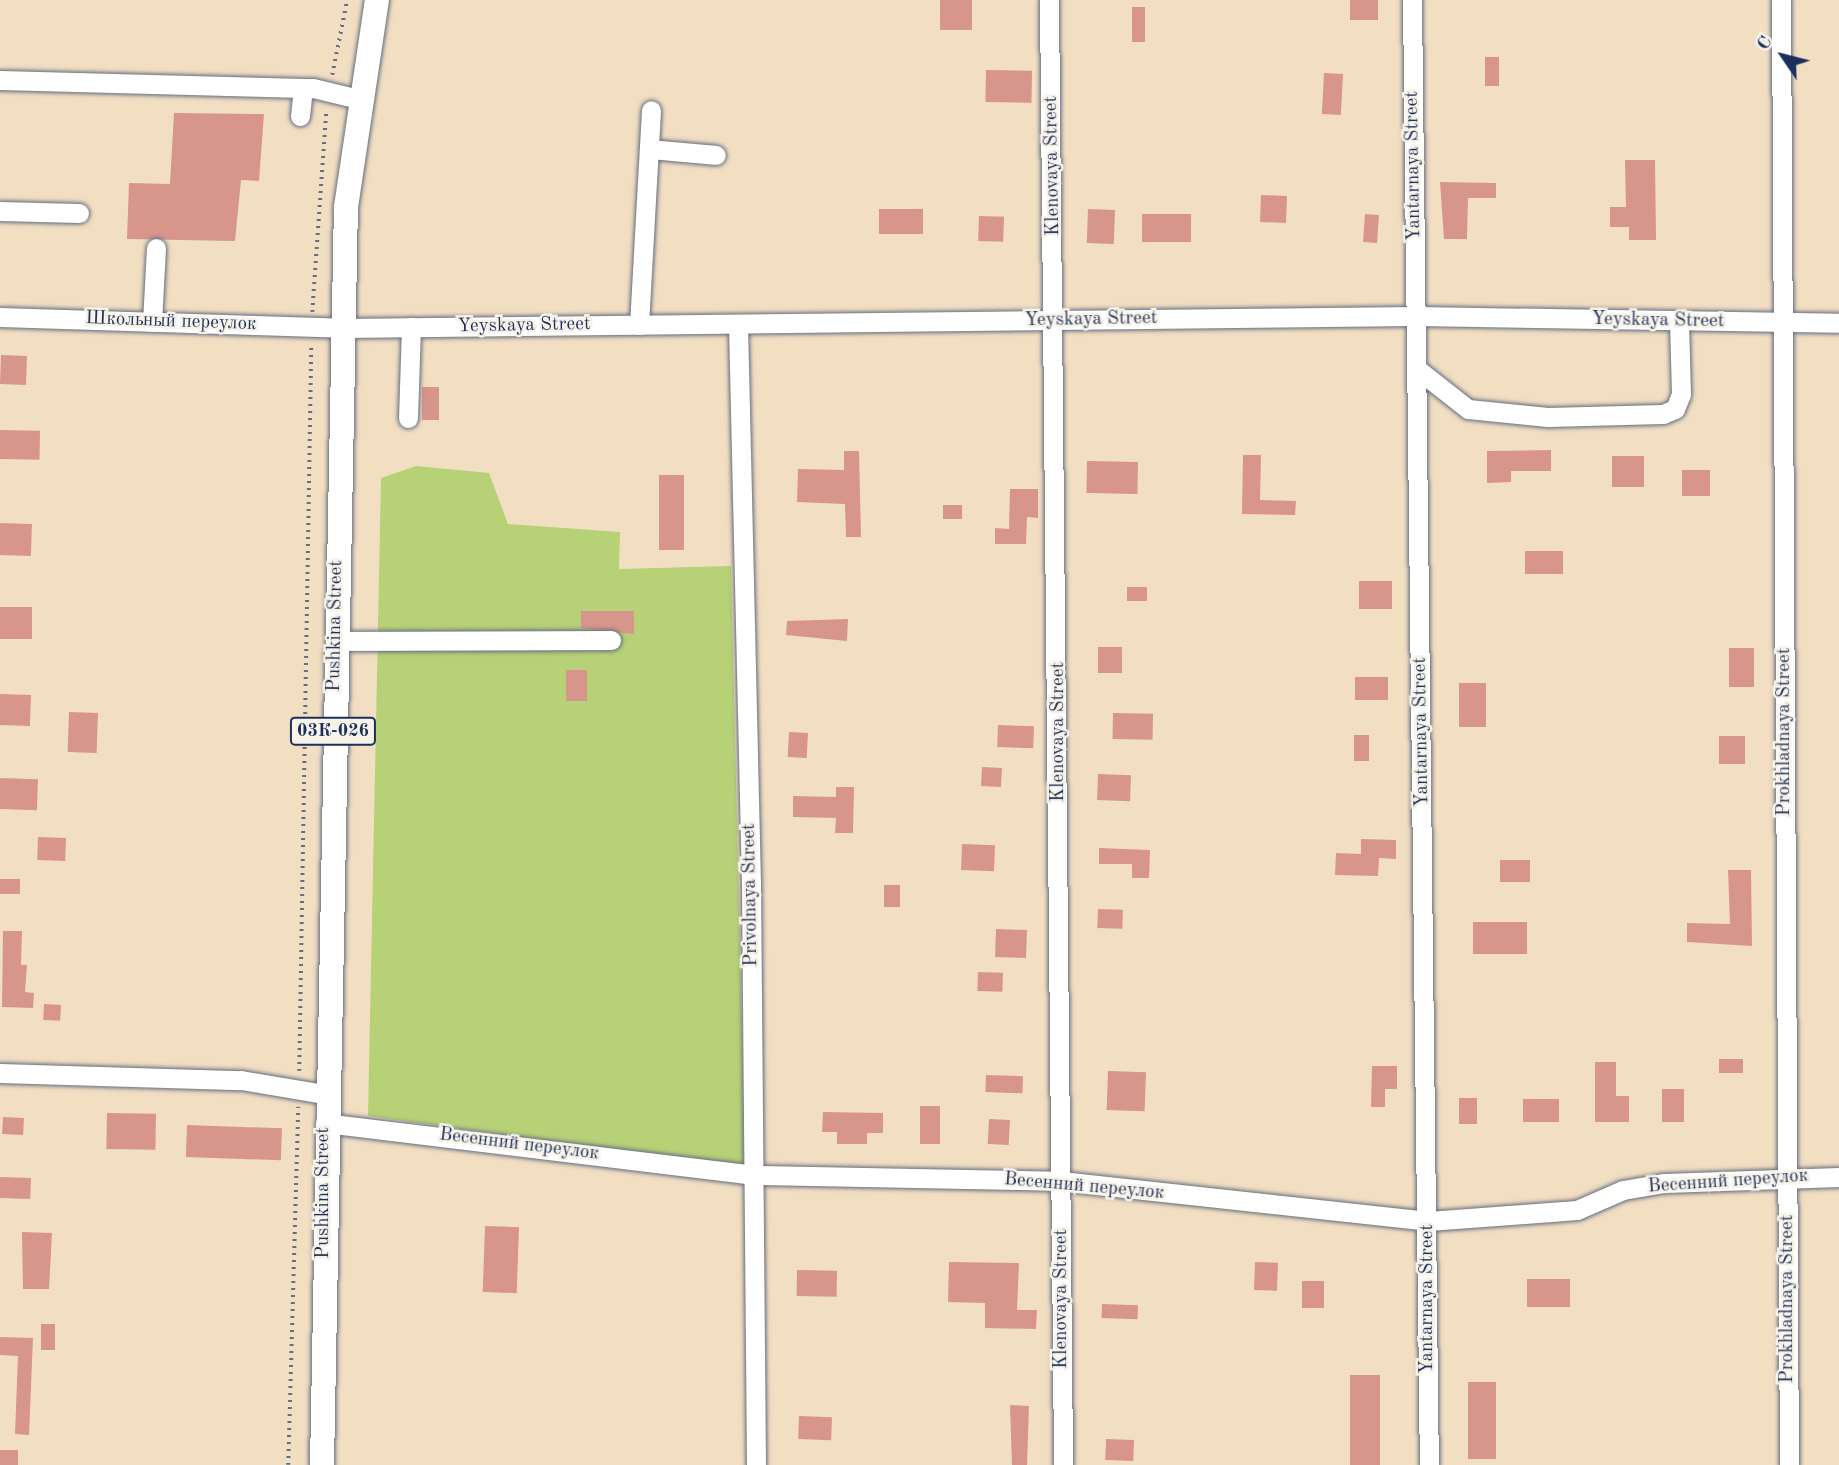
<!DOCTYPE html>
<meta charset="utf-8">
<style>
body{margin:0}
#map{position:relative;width:1839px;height:1465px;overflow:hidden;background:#f2dfc2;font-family:"Old Standard TT",serif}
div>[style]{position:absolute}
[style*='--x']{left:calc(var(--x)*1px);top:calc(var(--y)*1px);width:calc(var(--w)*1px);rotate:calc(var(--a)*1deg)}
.green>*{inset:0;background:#b7d177}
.building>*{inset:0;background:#d8958c;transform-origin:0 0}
.path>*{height:3.5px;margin-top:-1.75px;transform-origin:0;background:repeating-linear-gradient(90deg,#666d81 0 2px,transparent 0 7px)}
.roads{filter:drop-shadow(0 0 2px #666d81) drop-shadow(0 0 2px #666d81)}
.minor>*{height:19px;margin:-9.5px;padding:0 9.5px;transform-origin:9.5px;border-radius:9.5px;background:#fff}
.major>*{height:24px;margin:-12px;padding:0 12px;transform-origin:12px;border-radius:12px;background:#fff}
span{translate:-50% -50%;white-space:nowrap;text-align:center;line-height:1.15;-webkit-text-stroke:5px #f7f3e8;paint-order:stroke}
.shield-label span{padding:2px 5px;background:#f7f3e8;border:2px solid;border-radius:5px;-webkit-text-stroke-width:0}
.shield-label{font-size:18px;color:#1b2f5e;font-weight:700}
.street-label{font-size:19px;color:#1b2f5e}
.north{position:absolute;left:1748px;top:21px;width:70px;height:70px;-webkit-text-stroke:5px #f7f3e8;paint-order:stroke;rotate:305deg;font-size:19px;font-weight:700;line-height:28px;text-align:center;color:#1b2f5e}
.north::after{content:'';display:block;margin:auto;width:24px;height:32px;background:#1b2f5e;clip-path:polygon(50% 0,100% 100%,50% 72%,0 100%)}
</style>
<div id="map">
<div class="green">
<i style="clip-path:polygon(416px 466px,489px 473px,508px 524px,620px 532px,619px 569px,731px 566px,745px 1160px,738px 1167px,368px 1116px,381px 478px)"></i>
</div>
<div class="building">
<i style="left:940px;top:0;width:32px;height:30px"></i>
<i style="left:1350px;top:0;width:28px;height:20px"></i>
<i style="left:1132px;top:7px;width:13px;height:35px"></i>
<i style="left:1485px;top:57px;width:14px;height:29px"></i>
<i style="left:986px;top:70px;width:46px;height:32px;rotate:1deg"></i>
<i style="left:1324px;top:73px;width:19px;height:41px;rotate:3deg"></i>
<i style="clip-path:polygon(174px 113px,264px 114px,259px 181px,241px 180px,235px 241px,127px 239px,129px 183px,170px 184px)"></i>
<i style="clip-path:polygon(1625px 160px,1655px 160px,1656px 240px,1629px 240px,1629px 227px,1610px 227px,1610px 207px,1626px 207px)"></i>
<i style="clip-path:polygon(1440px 182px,1496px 183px,1496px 198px,1468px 198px,1467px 239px,1444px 239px)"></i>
<i style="left:1261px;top:195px;width:26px;height:27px;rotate:2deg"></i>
<i style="left:879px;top:209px;width:44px;height:25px"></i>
<i style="left:1088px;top:209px;width:27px;height:34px;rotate:2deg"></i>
<i style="left:1191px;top:214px;width:28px;height:49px;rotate:90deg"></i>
<i style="left:1365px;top:214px;width:14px;height:28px;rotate:4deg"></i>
<i style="left:979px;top:216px;width:25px;height:25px;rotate:2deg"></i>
<i style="left:1px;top:355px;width:26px;height:29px;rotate:2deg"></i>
<i style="left:422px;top:387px;width:17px;height:33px"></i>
<i style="left:0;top:430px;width:40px;height:29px;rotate:1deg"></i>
<i style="clip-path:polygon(1551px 450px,1551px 471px,1511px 471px,1511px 482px,1487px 483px,1487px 451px)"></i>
<i style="clip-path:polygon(844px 451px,859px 451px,861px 537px,846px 537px,845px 504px,797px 502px,798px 469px,844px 470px)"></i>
<i style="clip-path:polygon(1243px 455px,1261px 455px,1260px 500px,1296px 501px,1295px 515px,1242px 514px)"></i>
<i style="left:1612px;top:456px;width:32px;height:31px"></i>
<i style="left:1087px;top:461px;width:51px;height:32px;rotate:1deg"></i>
<i style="left:1682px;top:470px;width:28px;height:26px"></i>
<i style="left:659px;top:475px;width:25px;height:75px"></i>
<i style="clip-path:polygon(1010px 489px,1038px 489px,1038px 518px,1027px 517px,1026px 544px,995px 544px,995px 528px,1009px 529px)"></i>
<i style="left:943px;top:505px;width:19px;height:14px"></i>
<i style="left:0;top:523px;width:32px;height:32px;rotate:2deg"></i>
<i style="left:1525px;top:551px;width:38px;height:23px"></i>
<i style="left:1359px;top:581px;width:33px;height:28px"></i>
<i style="left:1127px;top:587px;width:20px;height:14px"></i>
<i style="left:0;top:607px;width:32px;height:32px"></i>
<i style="clip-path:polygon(581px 611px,634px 611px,634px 634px,581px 628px)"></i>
<i style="clip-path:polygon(848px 619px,847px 641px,786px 635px,787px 621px)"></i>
<i style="left:1098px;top:647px;width:24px;height:26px"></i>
<i style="left:1754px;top:648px;width:39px;height:25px;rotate:90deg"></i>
<i style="left:566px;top:670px;width:21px;height:31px"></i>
<i style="left:1355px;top:677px;width:33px;height:23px"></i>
<i style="left:1459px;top:683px;width:27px;height:44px"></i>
<i style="left:0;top:694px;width:31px;height:31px;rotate:2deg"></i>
<i style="left:69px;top:712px;width:29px;height:40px;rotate:2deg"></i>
<i style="left:1113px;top:713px;width:40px;height:26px;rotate:1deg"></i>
<i style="left:998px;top:725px;width:36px;height:22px;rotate:2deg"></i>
<i style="left:789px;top:732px;width:19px;height:25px;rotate:3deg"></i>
<i style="left:1354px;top:735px;width:15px;height:26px"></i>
<i style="left:1719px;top:736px;width:26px;height:28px"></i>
<i style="left:982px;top:767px;width:20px;height:19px;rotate:3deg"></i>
<i style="left:1098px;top:774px;width:33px;height:26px;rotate:2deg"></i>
<i style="left:0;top:778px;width:38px;height:31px;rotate:2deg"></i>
<i style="clip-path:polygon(836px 787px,854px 787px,853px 833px,835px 833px,836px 818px,793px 817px,793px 796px,836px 797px)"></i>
<i style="left:38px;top:837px;width:28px;height:23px;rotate:2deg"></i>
<i style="clip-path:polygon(1361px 839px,1396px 840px,1396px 859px,1379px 858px,1378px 876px,1335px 875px,1336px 853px,1361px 854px)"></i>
<i style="left:962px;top:844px;width:33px;height:26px;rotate:2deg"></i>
<i style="clip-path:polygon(1099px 848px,1150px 850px,1149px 878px,1132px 878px,1132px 864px,1099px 864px)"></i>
<i style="left:1500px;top:860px;width:30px;height:22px"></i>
<i style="clip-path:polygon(1728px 870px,1751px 870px,1752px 946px,1687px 942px,1687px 923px,1730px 924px)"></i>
<i style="left:0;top:879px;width:20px;height:15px"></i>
<i style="left:884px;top:885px;width:16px;height:22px"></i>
<i style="left:1098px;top:909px;width:25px;height:19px;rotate:2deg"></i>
<i style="left:1473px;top:922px;width:54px;height:32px"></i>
<i style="left:996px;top:929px;width:31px;height:28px;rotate:2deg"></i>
<i style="clip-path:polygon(3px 931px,22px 931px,21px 965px,27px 965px,25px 992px,34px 993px,33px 1008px,2px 1007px)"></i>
<i style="left:978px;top:972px;width:25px;height:19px;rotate:2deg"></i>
<i style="left:44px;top:1004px;width:17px;height:16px;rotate:3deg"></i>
<i style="left:1719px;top:1059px;width:24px;height:14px"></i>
<i style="clip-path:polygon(1595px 1062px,1616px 1062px,1616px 1096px,1629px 1096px,1629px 1122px,1595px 1122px)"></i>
<i style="clip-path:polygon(1372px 1066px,1397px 1066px,1397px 1089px,1385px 1089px,1385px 1107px,1371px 1107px)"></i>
<i style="left:1108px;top:1071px;width:38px;height:39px;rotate:2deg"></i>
<i style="left:986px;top:1075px;width:37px;height:17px;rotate:2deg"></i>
<i style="left:1662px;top:1089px;width:22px;height:33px"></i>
<i style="left:1459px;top:1098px;width:18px;height:26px"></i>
<i style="left:1523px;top:1099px;width:36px;height:23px"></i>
<i style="left:920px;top:1106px;width:20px;height:38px"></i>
<i style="clip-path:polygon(823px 1112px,883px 1113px,883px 1133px,867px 1133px,867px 1144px,837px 1144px,837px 1132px,822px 1132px)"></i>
<i style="left:107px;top:1113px;width:49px;height:36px;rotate:1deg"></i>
<i style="left:3px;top:1117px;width:21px;height:17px;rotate:3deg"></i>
<i style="left:989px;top:1119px;width:21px;height:25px;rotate:3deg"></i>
<i style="left:187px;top:1125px;width:95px;height:32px;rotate:2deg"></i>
<i style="left:0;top:1177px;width:31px;height:21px;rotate:2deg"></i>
<i style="left:485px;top:1226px;width:34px;height:66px;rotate:2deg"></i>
<i style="clip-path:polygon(22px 1232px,52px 1233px,49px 1289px,23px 1289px)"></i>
<i style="clip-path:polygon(949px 1262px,1019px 1263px,1017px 1310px,1037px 1310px,1036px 1329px,985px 1328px,985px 1303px,948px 1302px)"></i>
<i style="left:1255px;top:1262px;width:23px;height:28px;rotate:2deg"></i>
<i style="left:797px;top:1270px;width:40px;height:26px;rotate:1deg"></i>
<i style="left:1527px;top:1279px;width:43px;height:28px"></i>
<i style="left:1302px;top:1281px;width:22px;height:27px"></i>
<i style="left:1102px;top:1304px;width:36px;height:14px;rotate:2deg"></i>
<i style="left:41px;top:1324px;width:14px;height:26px"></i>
<i style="clip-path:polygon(0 1337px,33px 1338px,29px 1435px,15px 1434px,18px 1356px,0 1355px)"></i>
<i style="left:1350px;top:1375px;width:30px;height:90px"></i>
<i style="left:1468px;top:1382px;width:28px;height:77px"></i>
<i style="clip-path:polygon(1010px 1405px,1029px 1406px,1027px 1465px,1012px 1465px)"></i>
<i style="left:799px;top:1416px;width:33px;height:23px;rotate:2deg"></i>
<i style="left:1106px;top:1439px;width:28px;height:21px;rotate:2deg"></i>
<i style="left:0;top:1450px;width:18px;height:15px"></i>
</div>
<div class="path">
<i style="--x:332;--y:75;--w:76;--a:-78.7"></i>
<i style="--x:312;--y:312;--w:202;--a:-86"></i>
<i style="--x:299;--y:1071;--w:727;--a:-89.05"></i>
<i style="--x:288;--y:1465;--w:358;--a:-88.4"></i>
</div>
<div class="roads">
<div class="minor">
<i style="--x:1049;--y:0;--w:1465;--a:89.45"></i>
<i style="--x:1412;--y:0;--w:1465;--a:89.34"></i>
<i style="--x:1781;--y:0;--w:1465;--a:89.69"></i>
<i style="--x:0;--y:80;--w:313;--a:1.5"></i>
<i style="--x:313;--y:88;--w:47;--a:13.4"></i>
<i style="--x:300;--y:116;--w:28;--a:-84"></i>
<i style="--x:649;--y:149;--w:67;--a:5.1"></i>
<i style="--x:0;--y:211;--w:79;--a:1.5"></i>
<i style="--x:0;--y:317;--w:342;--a:1.8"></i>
<i style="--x:342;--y:328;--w:1074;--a:-0.64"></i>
<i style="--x:1416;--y:316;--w:423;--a:0.9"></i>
<i style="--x:152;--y:322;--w:74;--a:-86.9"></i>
<i style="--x:738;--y:324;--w:559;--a:88.67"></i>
<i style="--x:751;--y:883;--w:582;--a:89.51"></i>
<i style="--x:639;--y:325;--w:215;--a:-86.8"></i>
<i style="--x:1417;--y:369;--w:65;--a:38.1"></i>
<i style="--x:1468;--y:409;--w:80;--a:5.7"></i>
<i style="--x:1548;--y:417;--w:115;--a:-1.5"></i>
<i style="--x:1663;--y:414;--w:13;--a:-23"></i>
<i style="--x:1675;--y:409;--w:16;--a:-68"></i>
<i style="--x:1681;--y:394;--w:73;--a:-91.6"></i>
<i style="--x:408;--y:418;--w:91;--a:-88.1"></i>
<i style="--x:336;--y:641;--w:275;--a:-0.2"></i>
<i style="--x:0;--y:1073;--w:241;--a:1.7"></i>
<i style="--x:241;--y:1080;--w:85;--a:9.5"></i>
<i style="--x:325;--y:1123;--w:434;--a:6.9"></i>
<i style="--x:756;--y:1175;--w:305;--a:1.1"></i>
<i style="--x:1061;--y:1181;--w:369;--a:6.2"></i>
<i style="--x:1428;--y:1221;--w:149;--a:-4.2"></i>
<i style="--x:1577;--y:1210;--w:50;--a:-23.5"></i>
<i style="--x:1623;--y:1190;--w:42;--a:-9.7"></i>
<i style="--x:1664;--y:1183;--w:175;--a:-2"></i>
</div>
<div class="major">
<i style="--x:322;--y:1465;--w:1258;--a:-88.91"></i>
<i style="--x:346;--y:207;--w:209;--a:-81.5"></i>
</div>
</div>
<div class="shield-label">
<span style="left:333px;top:731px">03К-026</span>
</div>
<div class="street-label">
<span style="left:1053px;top:166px;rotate:-91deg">Klenovaya Street</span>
<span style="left:1414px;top:166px;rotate:-91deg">Yantarnaya Street</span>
<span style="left:1091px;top:320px;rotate:-1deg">Yeyskaya Street</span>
<span style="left:1658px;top:321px;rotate:1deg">Yeyskaya Street</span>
<span style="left:171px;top:322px;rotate:2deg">Школьный переулок</span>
<span style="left:524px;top:326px;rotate:-1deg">Yeyskaya Street</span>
<span style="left:336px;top:626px;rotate:-89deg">Pushkina Street</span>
<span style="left:1059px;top:732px;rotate:-90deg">Klenovaya Street</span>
<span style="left:1422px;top:732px;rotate:-91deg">Yantarnaya Street</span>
<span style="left:1785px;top:732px;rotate:-90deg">Prokhladnaya Street</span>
<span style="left:751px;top:895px;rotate:-91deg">Privolnaya Street</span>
<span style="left:519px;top:1145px;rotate:7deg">Весенний переулок</span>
<span style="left:1728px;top:1182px;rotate:-4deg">Весенний переулок</span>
<span style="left:1084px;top:1187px;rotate:5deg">Весенний переулок</span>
<span style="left:324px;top:1193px;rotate:-90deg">Pushkina Street</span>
<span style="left:1062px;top:1299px;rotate:-90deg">Klenovaya Street</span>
<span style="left:1428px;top:1299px;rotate:-90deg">Yantarnaya Street</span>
<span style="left:1788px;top:1299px;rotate:-90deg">Prokhladnaya Street</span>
</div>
<div class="north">С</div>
</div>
